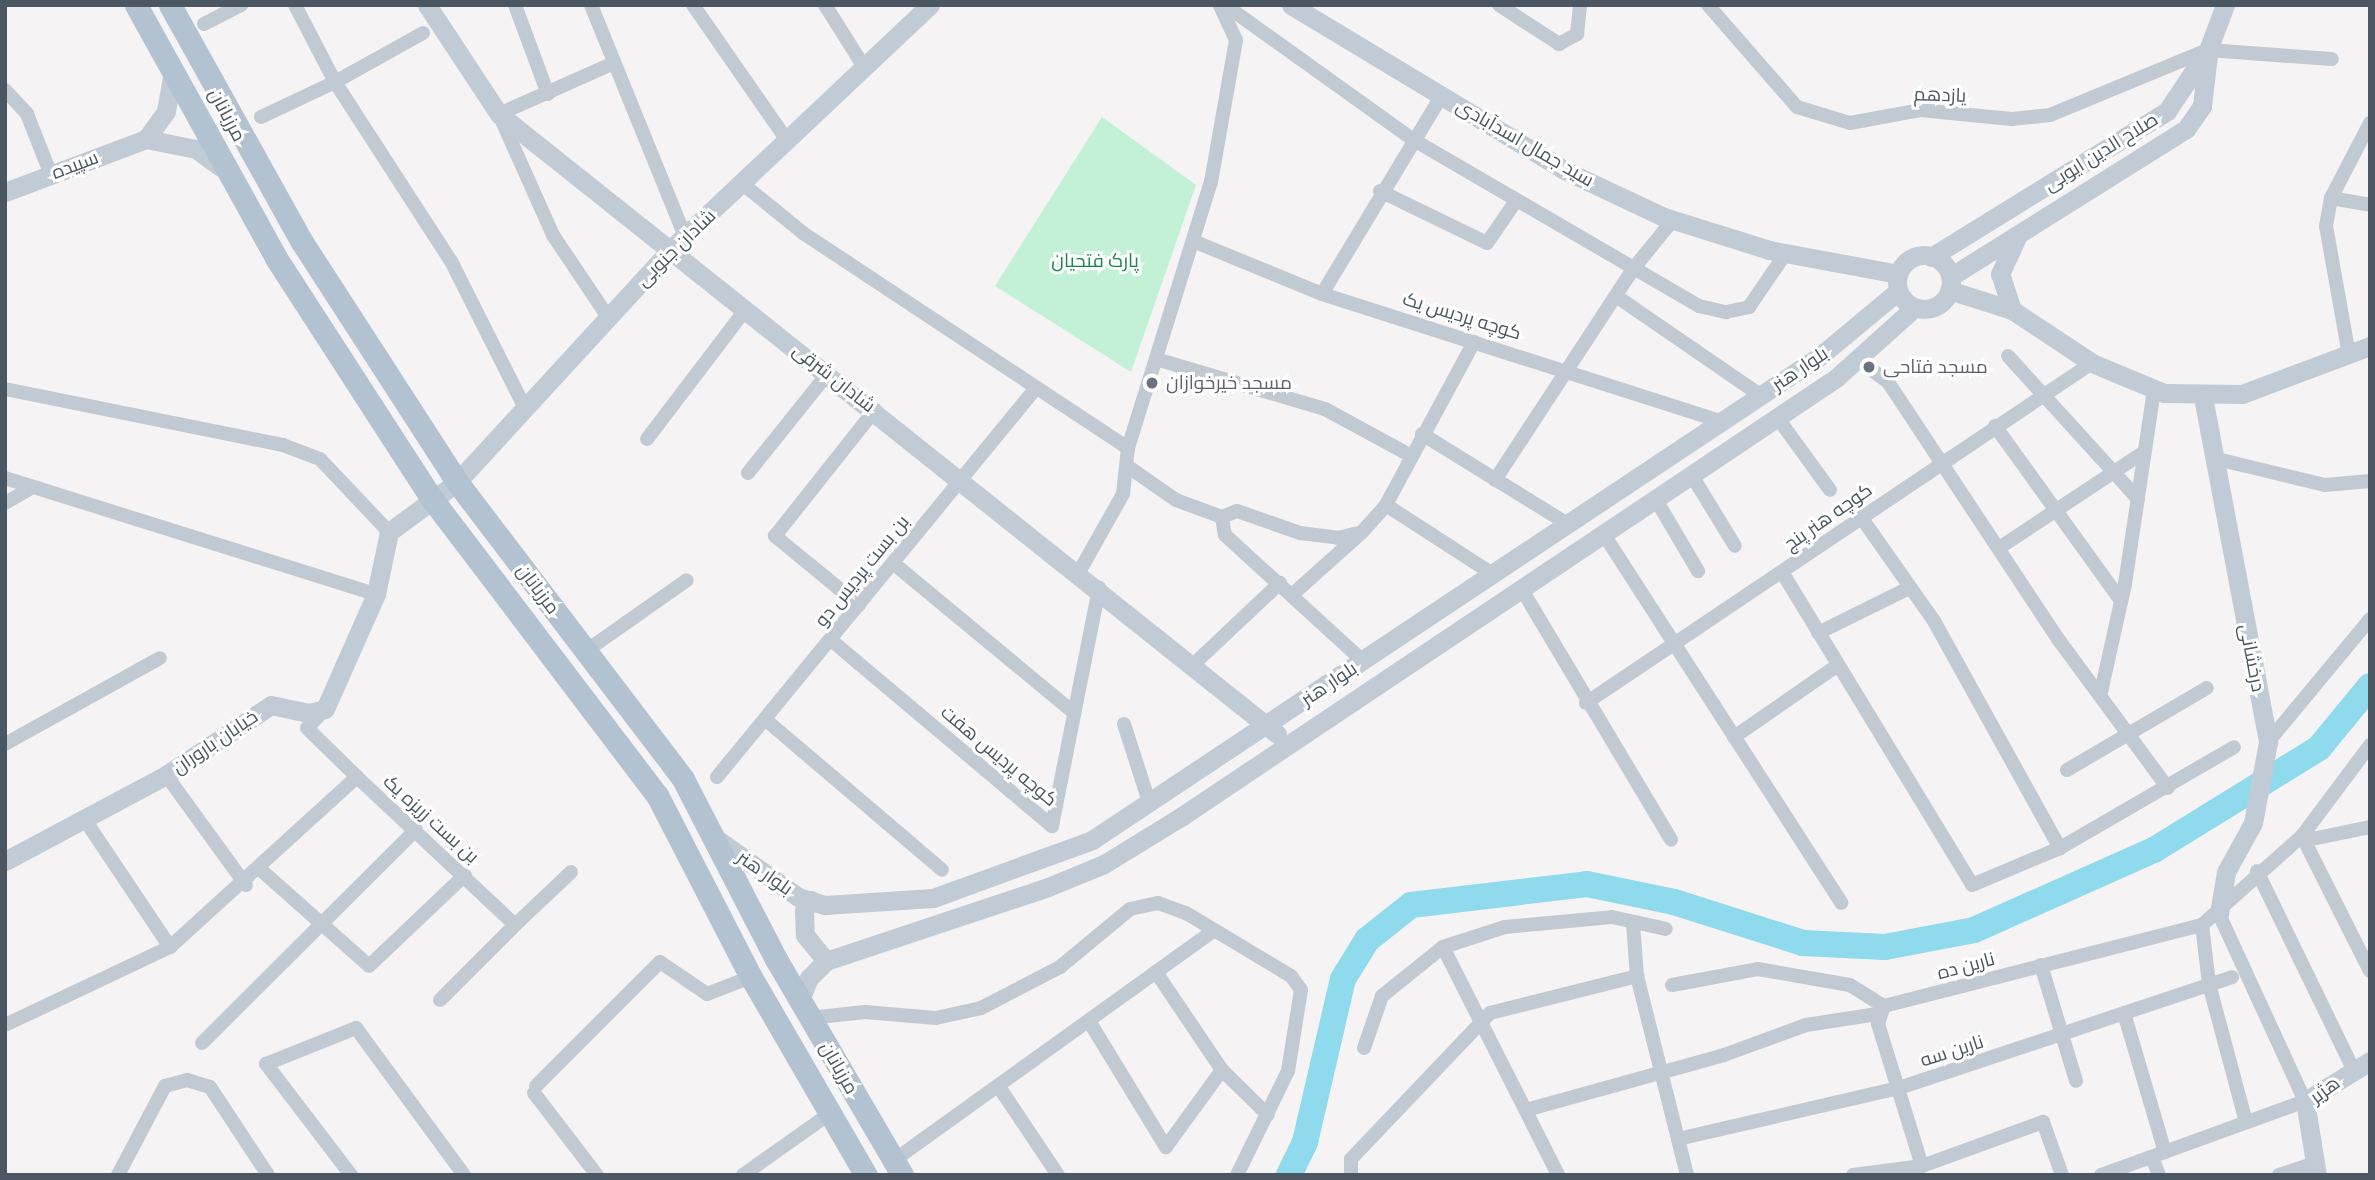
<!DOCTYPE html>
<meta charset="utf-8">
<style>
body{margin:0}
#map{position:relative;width:2375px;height:1180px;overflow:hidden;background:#f5f3f3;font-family:"IBM Plex Sans",Cairo,sans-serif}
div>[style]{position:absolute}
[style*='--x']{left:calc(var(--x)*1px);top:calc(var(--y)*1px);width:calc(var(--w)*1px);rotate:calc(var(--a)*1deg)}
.green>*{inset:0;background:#c3f1d5}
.river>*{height:26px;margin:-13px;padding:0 13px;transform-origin:13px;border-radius:13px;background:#90daee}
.street>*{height:14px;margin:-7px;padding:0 7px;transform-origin:7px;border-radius:7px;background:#c1cad2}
.secondary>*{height:19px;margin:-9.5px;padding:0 9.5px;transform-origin:9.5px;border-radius:9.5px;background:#c1cbd6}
.secondary>.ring{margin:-9.5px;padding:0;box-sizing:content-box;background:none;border:19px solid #c1cbd6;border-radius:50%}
.primary>*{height:23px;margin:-11.5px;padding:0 11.5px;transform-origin:11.5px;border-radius:11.5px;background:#b3c2d1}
.dots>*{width:19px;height:19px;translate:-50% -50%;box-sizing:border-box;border:4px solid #fff;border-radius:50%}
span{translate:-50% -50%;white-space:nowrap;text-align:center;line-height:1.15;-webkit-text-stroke:6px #fff;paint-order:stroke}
.street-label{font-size:19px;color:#4a5661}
.park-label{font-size:19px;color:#17864f}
.worship-label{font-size:19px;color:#5b616d}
.left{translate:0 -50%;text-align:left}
.frame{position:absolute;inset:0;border:7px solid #4a5661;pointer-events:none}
</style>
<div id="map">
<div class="green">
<i style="clip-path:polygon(1102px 117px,1196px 185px,1131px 372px,995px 286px)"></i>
</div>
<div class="river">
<i style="--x:1289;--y:1175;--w:37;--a:-64"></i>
<i style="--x:1305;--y:1142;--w:167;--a:-76.9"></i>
<i style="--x:1343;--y:979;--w:46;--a:-58.4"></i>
<i style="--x:1367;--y:940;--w:56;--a:-38.5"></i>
<i style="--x:1411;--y:905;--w:177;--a:-6.8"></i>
<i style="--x:1587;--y:884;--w:89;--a:11.7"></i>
<i style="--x:1674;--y:902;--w:135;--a:17.6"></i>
<i style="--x:1803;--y:943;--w:82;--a:2.8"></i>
<i style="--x:1885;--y:947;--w:91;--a:-10.8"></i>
<i style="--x:1974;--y:930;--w:197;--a:-24"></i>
<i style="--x:2154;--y:850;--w:194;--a:-31.7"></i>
<i style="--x:2319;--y:748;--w:80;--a:-50.6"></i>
</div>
<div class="street">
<i style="--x:515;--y:5;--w:95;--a:69.7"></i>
<i style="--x:591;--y:5;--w:249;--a:67.9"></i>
<i style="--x:693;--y:5;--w:165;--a:55.2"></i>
<i style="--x:825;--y:5;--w:73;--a:57.8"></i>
<i style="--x:1225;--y:5;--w:230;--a:35.6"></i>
<i style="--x:1412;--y:139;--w:332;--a:30.2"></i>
<i style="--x:1699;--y:306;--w:28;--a:13"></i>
<i style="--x:1726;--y:312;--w:24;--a:-12"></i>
<i style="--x:1749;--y:307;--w:65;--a:-55.6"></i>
<i style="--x:1499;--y:5;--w:72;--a:33"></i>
<i style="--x:1559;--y:44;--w:21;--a:-29"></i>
<i style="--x:1577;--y:34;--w:29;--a:-84"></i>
<i style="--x:1708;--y:5;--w:135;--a:48.9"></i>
<i style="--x:1797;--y:107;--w:55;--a:16.8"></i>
<i style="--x:1850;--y:123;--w:71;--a:-10.5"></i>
<i style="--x:1920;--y:110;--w:92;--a:5.6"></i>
<i style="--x:2012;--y:119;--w:38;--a:-6"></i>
<i style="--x:2050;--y:115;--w:171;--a:-22.4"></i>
<i style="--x:2208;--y:50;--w:124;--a:4.2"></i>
<i style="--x:204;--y:24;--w:42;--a:-27.2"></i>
<i style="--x:423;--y:33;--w:101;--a:150.9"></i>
<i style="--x:335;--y:82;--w:213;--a:57.1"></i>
<i style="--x:451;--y:261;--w:165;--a:63.3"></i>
<i style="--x:5;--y:90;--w:33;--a:47"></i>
<i style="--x:27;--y:114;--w:66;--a:68.5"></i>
<i style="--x:261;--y:117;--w:82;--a:-25.3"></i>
<i style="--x:335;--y:82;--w:87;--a:-117.5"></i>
<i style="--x:744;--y:185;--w:76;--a:39.1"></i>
<i style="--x:803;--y:233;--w:390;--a:33.5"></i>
<i style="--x:1380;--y:191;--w:119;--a:25.9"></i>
<i style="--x:1487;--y:243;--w:47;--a:-55.3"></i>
<i style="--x:2331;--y:198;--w:40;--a:10"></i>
<i style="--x:1193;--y:241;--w:139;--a:22.3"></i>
<i style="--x:1322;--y:294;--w:420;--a:17.7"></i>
<i style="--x:1322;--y:294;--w:232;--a:-58.9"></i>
<i style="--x:1616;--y:296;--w:175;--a:34.5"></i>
<i style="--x:608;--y:317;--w:99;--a:-123.9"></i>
<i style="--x:553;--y:235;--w:133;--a:-114.1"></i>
<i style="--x:499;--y:114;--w:126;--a:-23.9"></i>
<i style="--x:1474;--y:342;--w:185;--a:118.4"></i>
<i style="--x:1386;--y:505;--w:125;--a:32.9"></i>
<i style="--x:2349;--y:355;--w:131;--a:-100.1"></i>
<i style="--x:2326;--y:226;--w:28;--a:-80"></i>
<i style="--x:2331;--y:198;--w:85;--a:-62.5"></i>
<i style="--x:2008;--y:356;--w:193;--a:47.7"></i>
<i style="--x:1156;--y:359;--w:176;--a:16.5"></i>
<i style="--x:1325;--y:409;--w:94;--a:28.5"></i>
<i style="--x:1858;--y:360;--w:37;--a:36"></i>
<i style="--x:1888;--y:382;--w:308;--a:56.5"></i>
<i style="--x:2058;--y:639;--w:185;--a:53.6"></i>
<i style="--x:5;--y:389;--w:284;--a:11.4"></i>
<i style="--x:283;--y:445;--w:40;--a:21"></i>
<i style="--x:320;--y:459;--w:100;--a:46.6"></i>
<i style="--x:1777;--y:417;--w:90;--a:54"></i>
<i style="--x:1995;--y:426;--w:216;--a:54.2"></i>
<i style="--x:1422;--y:434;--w:172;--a:31.7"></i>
<i style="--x:647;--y:439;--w:163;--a:-52.7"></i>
<i style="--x:2213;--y:458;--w:115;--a:13.6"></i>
<i style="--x:2325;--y:485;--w:45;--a:-5.1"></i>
<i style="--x:1130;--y:468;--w:56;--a:34.8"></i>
<i style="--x:1176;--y:500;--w:49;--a:20.3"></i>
<i style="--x:1222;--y:517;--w:16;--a:-22"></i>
<i style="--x:1237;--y:511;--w:67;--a:19.2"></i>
<i style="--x:1300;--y:533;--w:38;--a:7"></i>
<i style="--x:1338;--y:538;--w:25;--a:-14"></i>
<i style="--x:1362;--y:532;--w:36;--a:-48"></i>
<i style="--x:748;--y:473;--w:128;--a:-51.3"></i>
<i style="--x:1691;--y:474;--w:84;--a:58.6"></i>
<i style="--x:5;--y:478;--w:389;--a:17.4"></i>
<i style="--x:1495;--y:480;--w:252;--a:-56.8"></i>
<i style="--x:1633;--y:269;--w:63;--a:-50.8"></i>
<i style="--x:1655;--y:498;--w:85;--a:59.5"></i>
<i style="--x:5;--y:503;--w:28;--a:-30"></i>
<i style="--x:1222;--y:517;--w:18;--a:81"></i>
<i style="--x:1225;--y:535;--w:187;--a:42.4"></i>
<i style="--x:1861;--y:517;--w:127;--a:54.9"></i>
<i style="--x:1934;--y:621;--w:260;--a:61"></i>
<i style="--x:1603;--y:533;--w:440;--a:57.2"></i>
<i style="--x:1999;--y:548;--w:174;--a:-33.5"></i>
<i style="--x:893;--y:563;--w:235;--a:39.6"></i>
<i style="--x:1079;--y:572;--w:90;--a:-60.6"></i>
<i style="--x:1123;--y:494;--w:46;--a:-83.8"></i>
<i style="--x:1128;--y:448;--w:279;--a:-72.7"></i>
<i style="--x:1211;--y:182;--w:144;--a:-80"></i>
<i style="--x:1236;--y:40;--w:38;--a:-115"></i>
<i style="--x:1782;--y:572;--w:366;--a:58.7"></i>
<i style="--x:1972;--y:885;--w:95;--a:-22.8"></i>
<i style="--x:2060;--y:848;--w:201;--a:-30.1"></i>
<i style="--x:1521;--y:588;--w:293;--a:59.2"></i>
<i style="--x:1293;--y:594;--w:91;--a:-41.9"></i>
<i style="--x:859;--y:605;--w:109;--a:-140.6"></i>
<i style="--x:775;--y:536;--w:161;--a:-51.6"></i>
<i style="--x:1818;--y:633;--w:99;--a:-26.3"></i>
<i style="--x:831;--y:640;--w:289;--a:40.1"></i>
<i style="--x:1052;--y:826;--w:243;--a:-78.8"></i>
<i style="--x:586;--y:651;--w:123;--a:-35.1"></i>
<i style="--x:1195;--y:663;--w:117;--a:-43.3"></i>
<i style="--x:2101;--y:692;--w:111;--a:-77.5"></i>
<i style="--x:2125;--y:584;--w:196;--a:-81.5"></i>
<i style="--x:1586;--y:703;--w:610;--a:-33.9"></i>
<i style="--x:325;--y:709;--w:26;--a:133"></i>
<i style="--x:307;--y:728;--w:70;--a:44.4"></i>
<i style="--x:766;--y:720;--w:231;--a:40.4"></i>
<i style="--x:1124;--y:724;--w:85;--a:72.2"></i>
<i style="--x:1734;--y:737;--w:126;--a:-34.7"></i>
<i style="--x:2268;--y:742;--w:160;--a:-50.3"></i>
<i style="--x:5;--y:744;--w:177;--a:-29"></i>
<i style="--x:2067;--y:770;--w:162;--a:-30.4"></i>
<i style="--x:166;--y:775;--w:136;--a:54"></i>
<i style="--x:717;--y:777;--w:503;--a:-50.65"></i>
<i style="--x:2302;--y:836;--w:114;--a:-53.2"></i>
<i style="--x:2307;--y:840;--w:64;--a:-11.7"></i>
<i style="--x:261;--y:870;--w:144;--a:41.6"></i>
<i style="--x:369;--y:966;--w:132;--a:-43.5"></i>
<i style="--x:2257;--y:871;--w:222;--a:64.1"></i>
<i style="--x:1633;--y:923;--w:53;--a:85.7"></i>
<i style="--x:1637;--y:976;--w:205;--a:75.9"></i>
<i style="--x:2202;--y:925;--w:59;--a:83.2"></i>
<i style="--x:2209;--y:984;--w:143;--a:75"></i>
<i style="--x:170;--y:947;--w:253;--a:-42.3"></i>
<i style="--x:357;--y:777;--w:216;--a:43.1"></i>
<i style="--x:515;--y:925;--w:77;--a:-43.4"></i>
<i style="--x:1443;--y:947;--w:255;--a:63.2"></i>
<i style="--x:2041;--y:965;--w:121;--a:73.2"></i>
<i style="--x:1672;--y:985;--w:87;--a:-10.5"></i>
<i style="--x:1758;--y:969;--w:93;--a:9.9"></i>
<i style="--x:1850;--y:985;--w:40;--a:32"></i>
<i style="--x:440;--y:1000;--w:106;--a:-45"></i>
<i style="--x:2124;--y:1013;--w:145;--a:73.6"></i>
<i style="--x:810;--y:1018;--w:55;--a:-6.2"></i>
<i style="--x:865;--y:1012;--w:71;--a:4.8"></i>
<i style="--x:936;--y:1018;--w:46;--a:-12.5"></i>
<i style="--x:981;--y:1008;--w:89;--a:-27.4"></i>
<i style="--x:1060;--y:967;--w:91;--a:-39.6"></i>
<i style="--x:1130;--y:909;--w:29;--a:-12"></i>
<i style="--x:1158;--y:903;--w:30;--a:20"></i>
<i style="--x:1186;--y:913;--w:122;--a:31"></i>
<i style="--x:1291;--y:976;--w:17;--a:54"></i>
<i style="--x:1301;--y:990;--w:82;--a:99.1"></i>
<i style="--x:1288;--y:1071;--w:116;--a:116.1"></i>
<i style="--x:1089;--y:1021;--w:148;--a:58.6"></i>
<i style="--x:1166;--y:1147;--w:95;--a:-54"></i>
<i style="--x:1222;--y:1070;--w:118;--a:-124"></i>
<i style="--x:5;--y:1025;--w:183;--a:-25.3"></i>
<i style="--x:170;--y:947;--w:153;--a:-123.8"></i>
<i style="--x:202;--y:1043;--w:302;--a:-44.9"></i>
<i style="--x:1364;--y:1048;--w:55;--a:-70.9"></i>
<i style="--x:1382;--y:996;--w:78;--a:-38.8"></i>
<i style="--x:1443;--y:947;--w:65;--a:-17.9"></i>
<i style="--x:1505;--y:927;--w:107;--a:-5.3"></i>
<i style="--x:1612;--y:917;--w:55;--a:12.5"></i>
<i style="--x:1222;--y:1070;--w:64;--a:44.4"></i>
<i style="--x:536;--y:1086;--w:175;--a:-45"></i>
<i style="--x:660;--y:962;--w:57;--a:34.2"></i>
<i style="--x:707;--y:994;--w:47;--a:-21.1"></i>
<i style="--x:999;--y:1087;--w:106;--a:56.2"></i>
<i style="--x:534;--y:1093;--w:103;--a:52.5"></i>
<i style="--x:1526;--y:1110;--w:205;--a:-15.5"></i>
<i style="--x:1724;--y:1055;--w:87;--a:-20.1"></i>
<i style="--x:1806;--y:1025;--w:72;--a:-8.8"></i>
<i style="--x:1678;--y:1139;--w:227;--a:-13"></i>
<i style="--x:1899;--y:1088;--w:351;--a:-18.4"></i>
<i style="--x:2152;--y:1157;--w:19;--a:69"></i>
<i style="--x:893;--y:1161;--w:395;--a:-35.7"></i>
<i style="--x:1922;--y:1166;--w:149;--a:-107.2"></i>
<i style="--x:1878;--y:1024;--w:19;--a:-72"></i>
<i style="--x:1884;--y:1006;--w:328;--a:-14.3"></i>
<i style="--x:2202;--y:925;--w:134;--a:-41.7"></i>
<i style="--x:2302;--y:836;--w:151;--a:63.3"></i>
<i style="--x:118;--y:1175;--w:101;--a:-62.2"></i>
<i style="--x:165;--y:1086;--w:23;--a:-15"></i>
<i style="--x:187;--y:1080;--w:24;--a:17"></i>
<i style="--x:210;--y:1087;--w:105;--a:56.6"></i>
<i style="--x:351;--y:1175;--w:140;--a:-127.4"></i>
<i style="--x:266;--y:1064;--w:97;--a:-21.8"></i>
<i style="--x:356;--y:1028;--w:182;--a:53.7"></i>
<i style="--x:743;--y:1175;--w:105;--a:-35.3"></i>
<i style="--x:1351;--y:1175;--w:16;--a:-90"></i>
<i style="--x:1351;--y:1159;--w:202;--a:-46.4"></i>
<i style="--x:1490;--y:1013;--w:152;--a:-14.1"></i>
<i style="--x:1853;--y:1175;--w:70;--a:-7.4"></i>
<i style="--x:1922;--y:1166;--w:129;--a:-20"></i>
<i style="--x:2043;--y:1122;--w:56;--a:70.3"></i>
<i style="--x:2101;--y:1175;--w:217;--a:-19.9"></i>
<i style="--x:2305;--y:1101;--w:206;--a:-114.7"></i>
<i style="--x:2279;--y:1175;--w:38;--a:-18"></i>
</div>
<div class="secondary">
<i style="--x:427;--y:5;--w:131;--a:56.6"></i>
<i style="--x:499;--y:114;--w:995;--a:38.55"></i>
<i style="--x:1291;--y:5;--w:319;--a:31.1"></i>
<i style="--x:1564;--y:170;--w:110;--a:25.2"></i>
<i style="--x:1664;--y:217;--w:110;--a:17.4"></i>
<i style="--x:1769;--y:250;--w:131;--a:10.5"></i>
<i style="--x:146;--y:139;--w:34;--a:-54"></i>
<i style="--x:166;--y:111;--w:35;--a:-80"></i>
<i style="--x:5;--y:192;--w:151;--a:-20.6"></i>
<i style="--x:146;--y:139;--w:51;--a:11.3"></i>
<i style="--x:196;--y:149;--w:31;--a:36"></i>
<i class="ring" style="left:1897px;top:255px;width:35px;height:35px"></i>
<i style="--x:1931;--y:257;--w:278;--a:-31.7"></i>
<i style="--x:2167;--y:111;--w:73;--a:-56.1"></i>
<i style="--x:2208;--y:50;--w:48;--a:-69.3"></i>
<i style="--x:1950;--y:277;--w:279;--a:-32.1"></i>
<i style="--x:2186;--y:129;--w:28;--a:-55"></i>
<i style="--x:2202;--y:106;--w:51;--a:-83.3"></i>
<i style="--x:1949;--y:290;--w:66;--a:17.6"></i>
<i style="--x:2012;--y:310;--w:96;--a:33.5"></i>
<i style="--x:2092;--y:363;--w:78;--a:22.6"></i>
<i style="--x:2164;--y:393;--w:78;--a:0.7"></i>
<i style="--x:2242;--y:394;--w:137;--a:-20.6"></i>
<i style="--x:2012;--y:310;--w:38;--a:-108"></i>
<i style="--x:2000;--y:274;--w:43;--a:-65.2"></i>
<i style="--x:2203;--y:397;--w:351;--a:79.3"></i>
<i style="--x:2268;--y:742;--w:82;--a:100.5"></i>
<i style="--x:2253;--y:823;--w:56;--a:118.9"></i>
<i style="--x:2226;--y:872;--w:43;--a:99.5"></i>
<i style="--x:714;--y:837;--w:103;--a:35.5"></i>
<i style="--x:798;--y:897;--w:28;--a:17"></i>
<i style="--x:825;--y:905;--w:108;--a:-3.7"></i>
<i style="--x:933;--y:898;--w:169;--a:-20"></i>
<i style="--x:1092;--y:840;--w:874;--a:-33.62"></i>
<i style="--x:1820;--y:356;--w:102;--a:-39.8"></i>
<i style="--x:5;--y:861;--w:183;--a:-28.1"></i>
<i style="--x:166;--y:775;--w:126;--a:-33.7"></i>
<i style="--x:271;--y:705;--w:39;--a:12"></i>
<i style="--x:309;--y:713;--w:16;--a:-14"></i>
<i style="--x:325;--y:709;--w:126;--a:-66.1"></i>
<i style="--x:376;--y:594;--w:63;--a:-78.2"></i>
<i style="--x:389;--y:532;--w:84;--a:-36.3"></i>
<i style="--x:457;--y:482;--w:316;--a:-47.4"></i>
<i style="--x:671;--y:249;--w:356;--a:-43.3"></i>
<i style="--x:811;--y:900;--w:12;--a:125"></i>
<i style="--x:804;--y:910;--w:25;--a:88"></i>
<i style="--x:805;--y:935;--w:33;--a:51"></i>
<i style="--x:800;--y:1000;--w:24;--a:-68"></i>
<i style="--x:809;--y:978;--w:24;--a:-45"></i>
<i style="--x:826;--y:961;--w:234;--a:-18.4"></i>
<i style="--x:1048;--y:887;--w:61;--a:-22.3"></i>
<i style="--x:1104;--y:864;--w:92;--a:-31.6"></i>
<i style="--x:1182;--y:816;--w:787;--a:-33.81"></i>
<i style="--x:1836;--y:378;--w:105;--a:-41.9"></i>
<i style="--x:2317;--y:1175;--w:75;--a:-99.2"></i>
<i style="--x:2305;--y:1101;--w:76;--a:-31.6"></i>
</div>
<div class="primary">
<i style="--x:136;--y:5;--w:289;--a:61"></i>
<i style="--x:276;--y:258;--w:287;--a:57.1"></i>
<i style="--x:432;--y:499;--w:372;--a:52.8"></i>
<i style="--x:657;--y:795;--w:205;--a:62.7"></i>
<i style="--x:751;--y:977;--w:229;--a:59.9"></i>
<i style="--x:170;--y:5;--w:271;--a:60.9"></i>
<i style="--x:302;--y:242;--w:286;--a:57.1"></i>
<i style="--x:457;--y:482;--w:373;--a:52.7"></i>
<i style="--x:683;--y:779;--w:203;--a:62.7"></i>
<i style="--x:776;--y:959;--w:250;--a:59.7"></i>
</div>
<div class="dots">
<i style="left:1869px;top:367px;background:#6b7280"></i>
<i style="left:1152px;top:383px;background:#6b7280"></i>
</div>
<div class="street-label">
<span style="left:1940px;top:95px;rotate:2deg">یازدهم</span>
<span style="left:227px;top:115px;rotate:62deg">مرزبانان</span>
<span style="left:1525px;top:143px;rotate:30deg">سید جمال اسدآبادی</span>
<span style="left:2101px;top:152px;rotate:-32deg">صلاح الدین ایوبی</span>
<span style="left:75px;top:165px;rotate:-21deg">سپیده</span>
<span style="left:676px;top:248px;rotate:-44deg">شادان جنوبی</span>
<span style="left:1462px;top:316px;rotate:17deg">کوچه پردیس یک</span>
<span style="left:1800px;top:369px;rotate:-34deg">بلوار هنر</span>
<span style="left:834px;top:378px;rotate:38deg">شادان شرقی</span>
<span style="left:1828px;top:517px;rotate:-35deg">کوچه هنر پنج</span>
<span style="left:862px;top:571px;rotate:-51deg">بن بست پردیس دو</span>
<span style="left:538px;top:589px;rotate:53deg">مرزبانان</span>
<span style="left:2252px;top:658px;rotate:79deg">درخشانی</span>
<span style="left:1329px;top:684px;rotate:-34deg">بلوار هنر</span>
<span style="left:215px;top:742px;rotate:-34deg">خیابان باروران</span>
<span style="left:999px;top:756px;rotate:40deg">کوچه پردیس هفت</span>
<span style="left:431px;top:819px;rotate:42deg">بن بست زریزه یک</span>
<span style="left:765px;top:873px;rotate:35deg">بلوار هنر</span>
<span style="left:1966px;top:966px;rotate:-15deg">نارین ده</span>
<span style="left:1952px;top:1051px;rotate:-18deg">نارین سه</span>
<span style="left:839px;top:1068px;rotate:60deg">مرزبانان</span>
<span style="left:2325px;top:1090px;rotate:-36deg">هژیر</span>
</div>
<div class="park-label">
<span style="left:1095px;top:261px">پارک فتحیان</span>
</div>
<div class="worship-label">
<span class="left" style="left:1883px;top:367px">مسجد فتاحی</span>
<span class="left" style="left:1166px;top:383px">مسجد خیرخوازان</span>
</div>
<div class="frame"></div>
</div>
